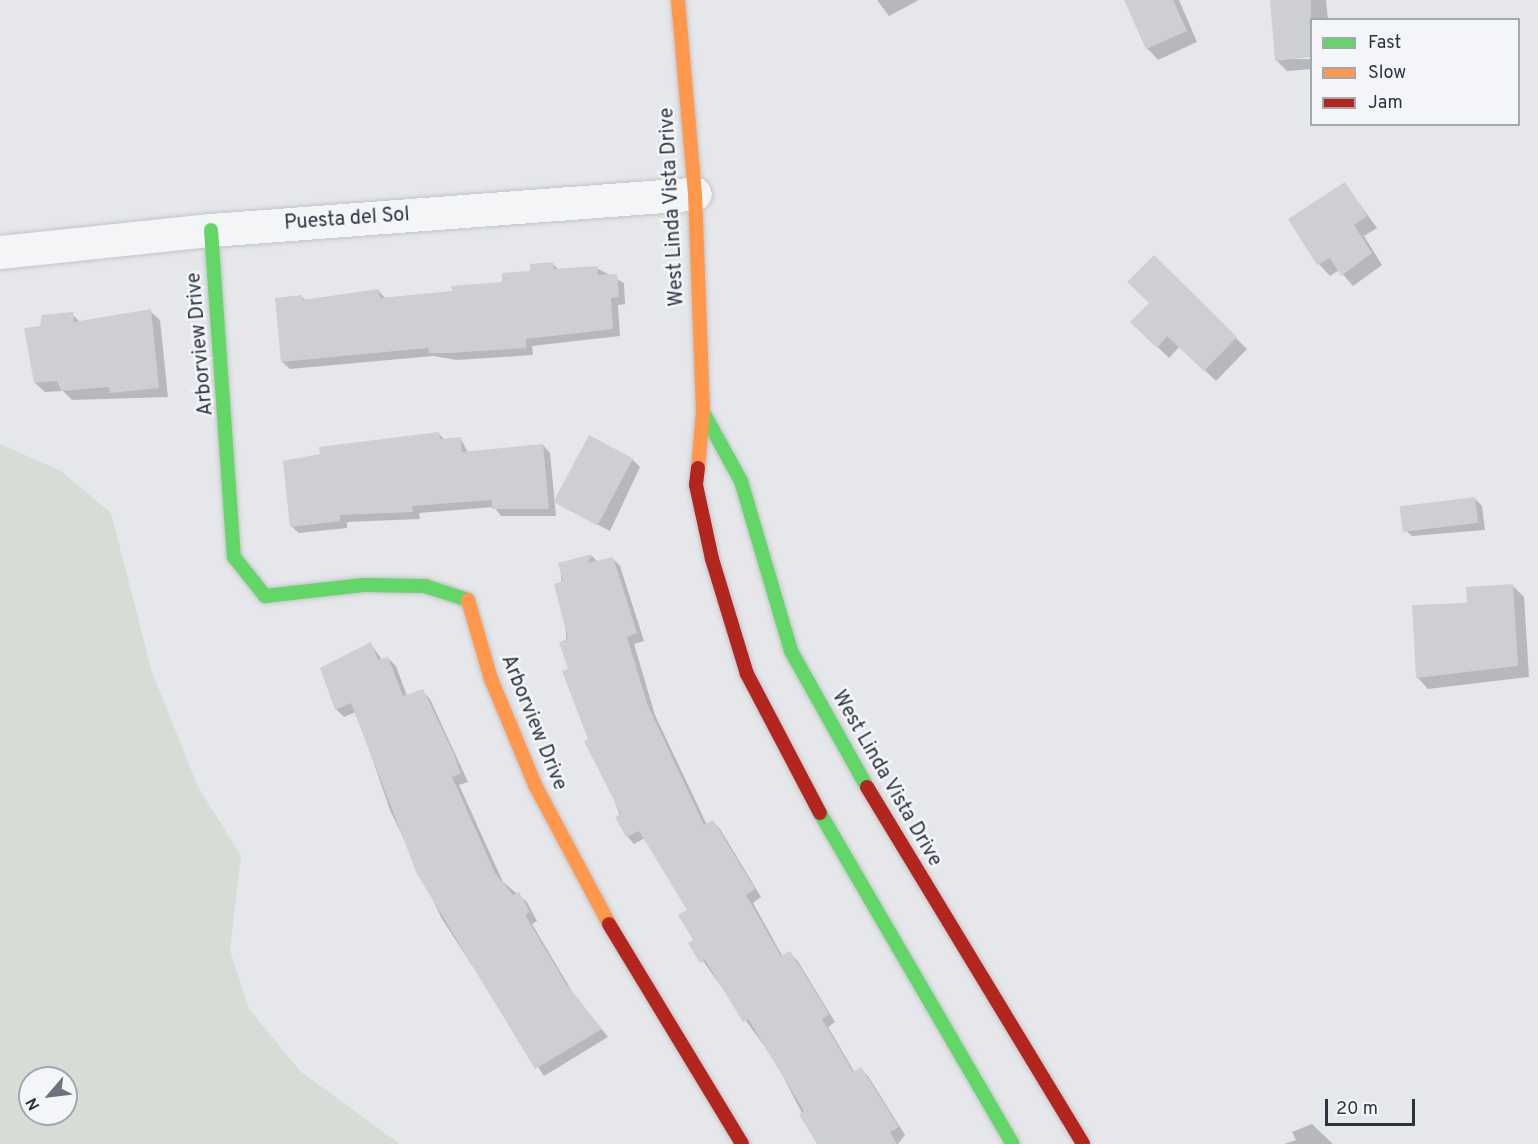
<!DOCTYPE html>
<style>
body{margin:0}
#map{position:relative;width:1538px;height:1144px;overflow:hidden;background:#e5e7ea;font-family:Overpass,sans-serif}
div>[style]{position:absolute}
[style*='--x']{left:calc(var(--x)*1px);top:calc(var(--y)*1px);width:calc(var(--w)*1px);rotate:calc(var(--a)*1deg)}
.green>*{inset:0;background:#d6ddd6}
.shadow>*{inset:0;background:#0003}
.building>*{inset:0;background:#cdcfd2;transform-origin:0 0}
.roads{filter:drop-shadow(0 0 2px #c3c5c8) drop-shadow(0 0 2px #c3c5c8)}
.street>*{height:33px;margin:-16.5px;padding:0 16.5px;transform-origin:16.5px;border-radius:16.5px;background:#f4f5f6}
.fast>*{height:14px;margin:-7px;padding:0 7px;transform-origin:7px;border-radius:7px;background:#63d668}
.slow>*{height:14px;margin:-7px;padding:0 7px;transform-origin:7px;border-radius:7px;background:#ff974d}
.jam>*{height:14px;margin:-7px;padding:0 7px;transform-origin:7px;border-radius:7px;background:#b3261e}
span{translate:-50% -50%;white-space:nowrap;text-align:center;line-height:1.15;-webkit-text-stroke:5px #f3f5f8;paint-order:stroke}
.street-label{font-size:20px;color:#2c3442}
.legend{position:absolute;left:1310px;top:18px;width:210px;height:108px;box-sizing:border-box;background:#f3f5f8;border:2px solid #a3a8af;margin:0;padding:8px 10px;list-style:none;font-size:18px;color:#2c3442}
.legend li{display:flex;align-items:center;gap:12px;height:30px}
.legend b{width:30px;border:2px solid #a3a8af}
.north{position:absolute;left:18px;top:1066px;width:60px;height:60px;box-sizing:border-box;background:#f3f5f8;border:2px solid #a3a8af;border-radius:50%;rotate:242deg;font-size:16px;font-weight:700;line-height:24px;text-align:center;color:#2c3442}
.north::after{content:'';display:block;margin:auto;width:21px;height:27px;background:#6d737d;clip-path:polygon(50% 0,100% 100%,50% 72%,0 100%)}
.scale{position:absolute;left:1325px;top:1099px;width:90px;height:27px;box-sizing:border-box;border:3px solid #2c3442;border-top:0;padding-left:8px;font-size:18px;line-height:21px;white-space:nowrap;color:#2c3442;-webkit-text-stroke:4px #f3f5f8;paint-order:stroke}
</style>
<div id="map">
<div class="green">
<i style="clip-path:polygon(evenodd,0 444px,61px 471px,111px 513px,152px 672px,198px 787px,241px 856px,230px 950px,249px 1009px,301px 1072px,400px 1144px,0 1144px,0 444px,30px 1078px,66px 1078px,66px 1114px,30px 1114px,30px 1078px)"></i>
</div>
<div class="shadow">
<i style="clip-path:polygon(877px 0,919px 0,889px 16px)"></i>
<i style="clip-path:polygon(1125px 0,1179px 0,1197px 42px,1158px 60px,1147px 48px)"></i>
<i style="clip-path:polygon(1271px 0,1326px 0,1328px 20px,1312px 20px,1312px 56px,1284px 59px,1312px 59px,1312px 69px,1287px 71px,1276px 60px)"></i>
<i style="clip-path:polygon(1345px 184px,1377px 228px,1364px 236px,1382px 265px,1353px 286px,1339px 270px,1330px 276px,1319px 264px,1290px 219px)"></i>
<i style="clip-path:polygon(1154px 257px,1247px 349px,1216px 381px,1180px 346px,1169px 358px,1132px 322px,1150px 303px)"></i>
<i style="clip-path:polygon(553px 264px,560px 271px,597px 268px,624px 283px,625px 304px,618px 305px,620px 336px,532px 346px,533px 355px,457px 360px,433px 356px,290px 369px,282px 362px,302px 297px,306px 301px,378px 290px,386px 299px,454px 292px,504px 284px)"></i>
<i style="clip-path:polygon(150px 311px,160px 320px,168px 397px,72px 400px,63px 391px,45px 392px,35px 383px,41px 328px,72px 314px,81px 323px)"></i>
<i style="clip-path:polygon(439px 434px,445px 440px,461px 439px,468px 453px,543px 445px,550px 453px,556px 516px,501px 516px,494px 507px,419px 513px,420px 519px,347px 522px,347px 528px,299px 533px,291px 526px)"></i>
<i style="clip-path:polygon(632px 459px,640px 467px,610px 531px,558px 504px)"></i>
<i style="clip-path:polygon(1474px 498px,1482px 506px,1485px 530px,1412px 536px,1404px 529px)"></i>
<i style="clip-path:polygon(592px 556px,598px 562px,612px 558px,620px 566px,644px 641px,634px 644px,655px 715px,707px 825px,713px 822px,720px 829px,761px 897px,753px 903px,783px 957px,790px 953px,797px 960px,835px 1022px,828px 1027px,855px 1073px,861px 1069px,868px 1076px,905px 1135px,898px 1144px,818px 1144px,775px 1061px,690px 943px,695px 941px,689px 910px,645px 838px,634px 844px,627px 836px,569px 670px,560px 564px)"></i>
<i style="clip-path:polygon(1513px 586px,1524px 597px,1529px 677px,1428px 689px,1417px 677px,1469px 604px)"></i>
<i style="clip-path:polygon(371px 644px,382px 660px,388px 658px,396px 666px,407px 696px,422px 691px,430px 699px,468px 782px,459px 785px,503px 882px,527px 902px,537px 921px,532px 924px,573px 993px,608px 1037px,544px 1076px,442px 919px,390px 810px,356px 712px,344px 717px,336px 709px)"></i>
<i style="clip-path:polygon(1312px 1124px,1333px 1144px,1284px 1144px,1296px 1140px,1292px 1132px)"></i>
</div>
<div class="building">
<i style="clip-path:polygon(1124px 0,1173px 0,1187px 31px,1146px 49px)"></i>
<i style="clip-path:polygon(1270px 0,1311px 0,1311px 57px,1275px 61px)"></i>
<i style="clip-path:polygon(1345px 182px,1367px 216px,1354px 225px,1372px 253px,1341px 276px,1330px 258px,1317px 265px,1288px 219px)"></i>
<i style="clip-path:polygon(1154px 255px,1237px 337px,1204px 371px,1167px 336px,1157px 348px,1130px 322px,1149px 303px,1127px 282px)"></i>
<i style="clip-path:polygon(553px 262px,554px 269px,598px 266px,598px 275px,617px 274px,619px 297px,611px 298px,613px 329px,526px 339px,526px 348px,449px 353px,429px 353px,428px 348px,281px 362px,275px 298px,302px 295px,302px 300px,379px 289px,380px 298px,452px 291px,451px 286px,502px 282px,502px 273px,530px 271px,530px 264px)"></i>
<i style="clip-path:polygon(151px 309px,159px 388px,110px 393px,109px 387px,61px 391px,57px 381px,34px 383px,24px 328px,40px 326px,42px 315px,73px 312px,74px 322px)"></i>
<i style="clip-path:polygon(439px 432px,440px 439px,461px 437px,462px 452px,543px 444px,549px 509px,492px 509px,492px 500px,412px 506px,413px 512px,340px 515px,340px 521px,290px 527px,283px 461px,320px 454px,319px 447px)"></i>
<i style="left:589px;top:435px;width:50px;height:76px;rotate:28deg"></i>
<i style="left:1475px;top:497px;width:26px;height:76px;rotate:83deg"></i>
<i style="clip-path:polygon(592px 554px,588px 563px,613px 557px,637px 633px,627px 637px,648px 706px,704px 825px,713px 820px,755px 889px,746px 895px,781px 956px,790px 951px,829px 1014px,822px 1019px,853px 1072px,861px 1067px,899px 1127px,890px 1132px,897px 1144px,817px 1144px,799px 1114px,804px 1111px,748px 1019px,743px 1022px,705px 960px,700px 963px,688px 943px,693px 940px,678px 915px,687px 910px,639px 831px,626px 837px,615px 817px,621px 814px,584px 741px,588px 739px,562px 671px,568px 669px,559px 642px,568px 639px,554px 584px,563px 581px,558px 563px)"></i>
<i style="clip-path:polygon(1513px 584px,1518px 666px,1416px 678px,1412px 605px,1467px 603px,1466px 587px)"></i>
<i style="clip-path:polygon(371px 642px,378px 660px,388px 657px,403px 696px,423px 689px,453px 752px,461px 774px,452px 777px,495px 873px,513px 895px,519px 892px,530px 912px,525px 915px,566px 984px,602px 1029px,535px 1069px,417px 874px,351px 703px,335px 710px,320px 668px)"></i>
</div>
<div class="roads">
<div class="street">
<i style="--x:0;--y:252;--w:212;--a:-6"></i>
<i style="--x:211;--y:230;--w:485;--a:-4.3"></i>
</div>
<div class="fast">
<i style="--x:211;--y:230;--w:328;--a:86"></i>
<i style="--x:234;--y:557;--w:50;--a:51.5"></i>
<i style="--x:265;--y:596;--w:99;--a:-6.4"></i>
<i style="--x:363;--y:585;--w:62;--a:0.9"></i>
<i style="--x:425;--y:586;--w:45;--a:18"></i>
<i style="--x:703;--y:412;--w:79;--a:61.2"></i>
<i style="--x:741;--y:481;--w:177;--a:73.6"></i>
<i style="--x:791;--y:651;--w:156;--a:60.8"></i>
<i style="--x:820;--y:813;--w:383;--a:59.8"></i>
</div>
<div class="slow">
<i style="--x:678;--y:0;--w:195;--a:85"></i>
<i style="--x:695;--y:194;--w:218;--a:87.9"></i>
<i style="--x:703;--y:412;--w:56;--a:95.1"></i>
<i style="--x:468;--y:600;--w:82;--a:73.8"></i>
<i style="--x:491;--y:679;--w:117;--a:67.4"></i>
<i style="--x:536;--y:787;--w:155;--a:61.9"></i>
</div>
<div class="jam">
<i style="--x:698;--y:468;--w:17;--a:97"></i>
<i style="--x:696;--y:485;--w:76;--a:77.8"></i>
<i style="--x:712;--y:559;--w:120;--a:73.1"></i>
<i style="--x:747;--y:674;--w:157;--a:62.3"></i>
<i style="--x:867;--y:787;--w:417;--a:58.8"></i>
<i style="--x:609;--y:924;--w:257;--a:58.8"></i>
</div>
</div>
<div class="street-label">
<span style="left:673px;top:207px;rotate:-93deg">West Linda Vista Drive</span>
<span style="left:347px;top:220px;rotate:-4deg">Puesta del Sol</span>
<span style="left:201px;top:344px;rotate:-95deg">Arborview Drive</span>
<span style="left:533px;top:723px;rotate:68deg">Arborview Drive</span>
<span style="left:886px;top:779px;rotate:60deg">West Linda Vista Drive</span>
</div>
<ul class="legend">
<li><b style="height:8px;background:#63d668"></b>Fast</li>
<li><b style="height:8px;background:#ff974d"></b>Slow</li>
<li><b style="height:8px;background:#b3261e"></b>Jam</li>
</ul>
<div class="north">N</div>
<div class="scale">20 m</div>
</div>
